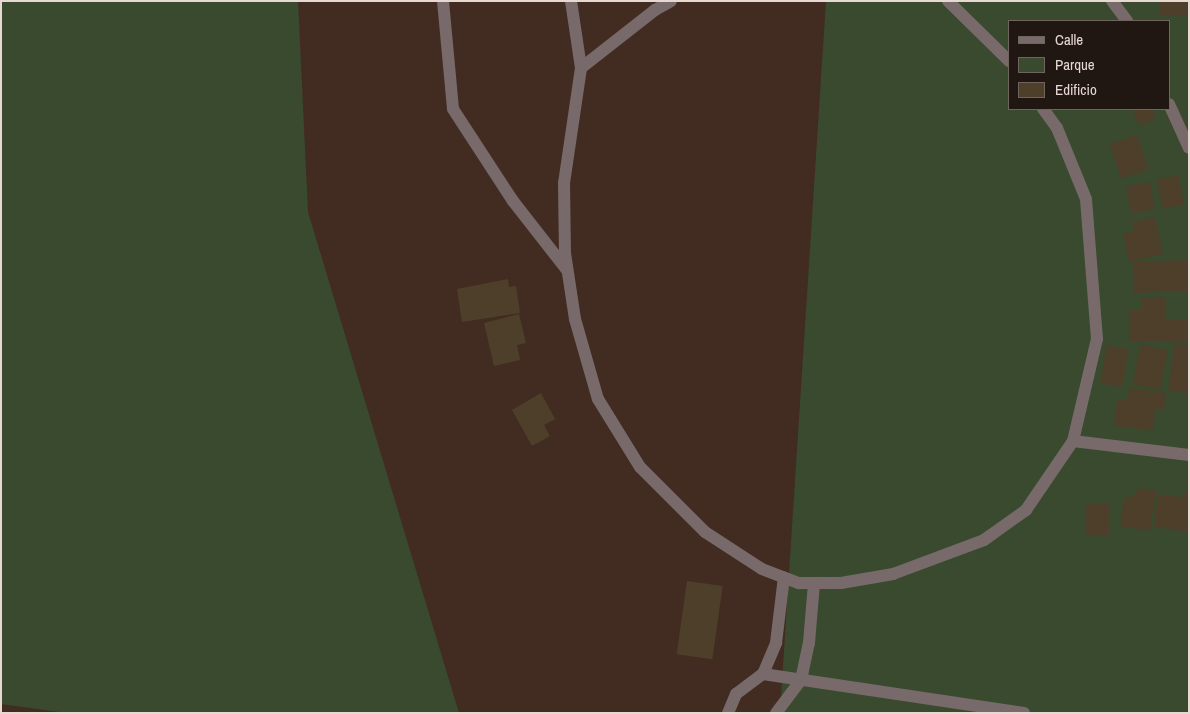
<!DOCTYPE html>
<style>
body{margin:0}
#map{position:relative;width:1190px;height:714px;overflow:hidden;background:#422c22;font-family:"Archivo Narrow",sans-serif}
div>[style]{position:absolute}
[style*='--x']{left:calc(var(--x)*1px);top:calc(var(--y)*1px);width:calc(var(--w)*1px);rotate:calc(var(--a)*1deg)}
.green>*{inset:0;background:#394a2f}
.building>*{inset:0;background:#4e3f2a;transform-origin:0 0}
.minor>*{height:12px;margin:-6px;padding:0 6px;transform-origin:6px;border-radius:6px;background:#786a6a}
span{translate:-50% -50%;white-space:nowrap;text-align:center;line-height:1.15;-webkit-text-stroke:4px #211712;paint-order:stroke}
.frame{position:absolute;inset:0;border:2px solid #e7d8d2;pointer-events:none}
.legend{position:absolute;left:1008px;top:20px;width:162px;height:90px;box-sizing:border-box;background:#211712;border:1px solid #70645f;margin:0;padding:6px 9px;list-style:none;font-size:15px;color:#e7d8d2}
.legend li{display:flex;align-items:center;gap:10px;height:25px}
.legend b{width:25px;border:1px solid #70645f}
</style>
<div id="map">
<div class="green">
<i style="clip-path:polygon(1px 1px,298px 1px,308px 212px,459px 713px,67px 713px,1px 704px)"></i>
<i style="clip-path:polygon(evenodd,826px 1px,1189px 1px,1189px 713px,780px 713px,826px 1px,1009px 21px,1169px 21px,1169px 109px,1009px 109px,1009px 21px)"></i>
</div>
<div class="building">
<i style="left:1159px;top:1px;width:30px;height:14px"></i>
<i style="clip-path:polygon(1132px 109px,1152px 109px,1156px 118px,1140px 126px)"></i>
<i style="left:1137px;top:135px;width:36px;height:29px;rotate:71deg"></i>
<i style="left:1178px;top:175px;width:30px;height:22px;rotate:78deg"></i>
<i style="left:1150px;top:182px;width:28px;height:24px;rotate:80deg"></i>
<i style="clip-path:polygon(1155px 217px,1163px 254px,1129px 262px,1123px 234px,1134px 231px,1132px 222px)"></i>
<i style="left:1188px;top:260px;width:31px;height:55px;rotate:88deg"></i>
<i style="clip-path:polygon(508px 279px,509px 287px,516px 286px,520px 313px,462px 322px,457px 289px)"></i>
<i style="clip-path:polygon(1142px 297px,1166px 298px,1166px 319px,1187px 319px,1187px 342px,1129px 341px,1130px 310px,1142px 310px)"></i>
<i style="clip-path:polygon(519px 314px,526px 343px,517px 345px,520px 360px,494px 366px,484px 323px)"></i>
<i style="clip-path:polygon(1175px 343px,1189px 346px,1189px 393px,1168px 390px)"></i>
<i style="left:1140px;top:345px;width:28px;height:40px;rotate:10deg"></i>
<i style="left:1106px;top:346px;width:22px;height:38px;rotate:8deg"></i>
<i style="clip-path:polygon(1129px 388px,1166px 393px,1164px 410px,1155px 409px,1153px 430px,1114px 426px,1117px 399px,1128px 400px)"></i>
<i style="clip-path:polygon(541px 393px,555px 419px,544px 425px,550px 436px,532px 446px,512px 410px)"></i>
<i style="clip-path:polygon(1139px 488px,1156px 490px,1150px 531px,1120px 526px,1124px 499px,1132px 496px)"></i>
<i style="clip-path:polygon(1183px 493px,1189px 494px,1189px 532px,1154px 527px,1158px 494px,1183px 497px)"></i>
<i style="left:1086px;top:503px;width:23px;height:32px"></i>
<i style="left:687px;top:581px;width:36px;height:74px;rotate:8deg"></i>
</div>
<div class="minor">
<i style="--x:443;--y:1;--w:108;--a:84.7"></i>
<i style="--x:453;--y:109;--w:110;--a:56.9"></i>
<i style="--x:513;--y:201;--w:88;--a:52"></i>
<i style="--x:571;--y:1;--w:68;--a:81.5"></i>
<i style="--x:581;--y:68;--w:116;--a:98.4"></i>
<i style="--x:564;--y:183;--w:70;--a:89.2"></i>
<i style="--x:565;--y:253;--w:67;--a:81.4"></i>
<i style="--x:575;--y:319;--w:83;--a:74"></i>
<i style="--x:598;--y:399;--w:80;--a:58.3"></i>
<i style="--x:640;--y:467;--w:92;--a:45"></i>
<i style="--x:705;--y:532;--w:68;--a:33"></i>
<i style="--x:762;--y:569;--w:40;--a:21"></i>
<i style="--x:799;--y:583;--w:42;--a:0"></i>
<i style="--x:841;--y:583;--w:53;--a:-9.8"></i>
<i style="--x:893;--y:574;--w:97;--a:-20.5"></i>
<i style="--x:984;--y:540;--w:52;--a:-35.5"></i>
<i style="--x:1026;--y:510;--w:83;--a:-55.7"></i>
<i style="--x:1073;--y:441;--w:105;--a:-76.8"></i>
<i style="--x:1097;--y:339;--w:140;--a:-94.5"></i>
<i style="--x:1086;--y:199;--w:77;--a:-112.2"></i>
<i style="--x:1057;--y:128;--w:24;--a:-126"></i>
<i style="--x:948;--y:1;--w:86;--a:44.5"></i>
<i style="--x:1112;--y:1;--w:25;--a:53"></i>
<i style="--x:581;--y:68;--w:94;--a:-38.1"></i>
<i style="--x:655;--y:10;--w:18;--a:-29"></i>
<i style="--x:1169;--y:104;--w:48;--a:65.6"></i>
<i style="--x:1073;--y:441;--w:117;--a:6.9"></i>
<i style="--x:763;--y:674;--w:264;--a:8.5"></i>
<i style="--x:728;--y:713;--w:21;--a:-67"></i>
<i style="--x:736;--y:694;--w:34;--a:-37"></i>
<i style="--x:763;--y:674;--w:34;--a:-67"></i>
<i style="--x:776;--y:643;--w:66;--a:-83.1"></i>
<i style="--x:776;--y:713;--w:41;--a:-52.9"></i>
<i style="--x:801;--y:680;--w:38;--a:-78"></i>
<i style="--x:809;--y:643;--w:60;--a:-85.2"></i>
</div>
<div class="frame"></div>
<ul class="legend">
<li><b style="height:6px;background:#786a6a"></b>Calle</li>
<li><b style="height:14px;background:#394a2f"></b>Parque</li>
<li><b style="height:14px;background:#4e3f2a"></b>Edificio</li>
</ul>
</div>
